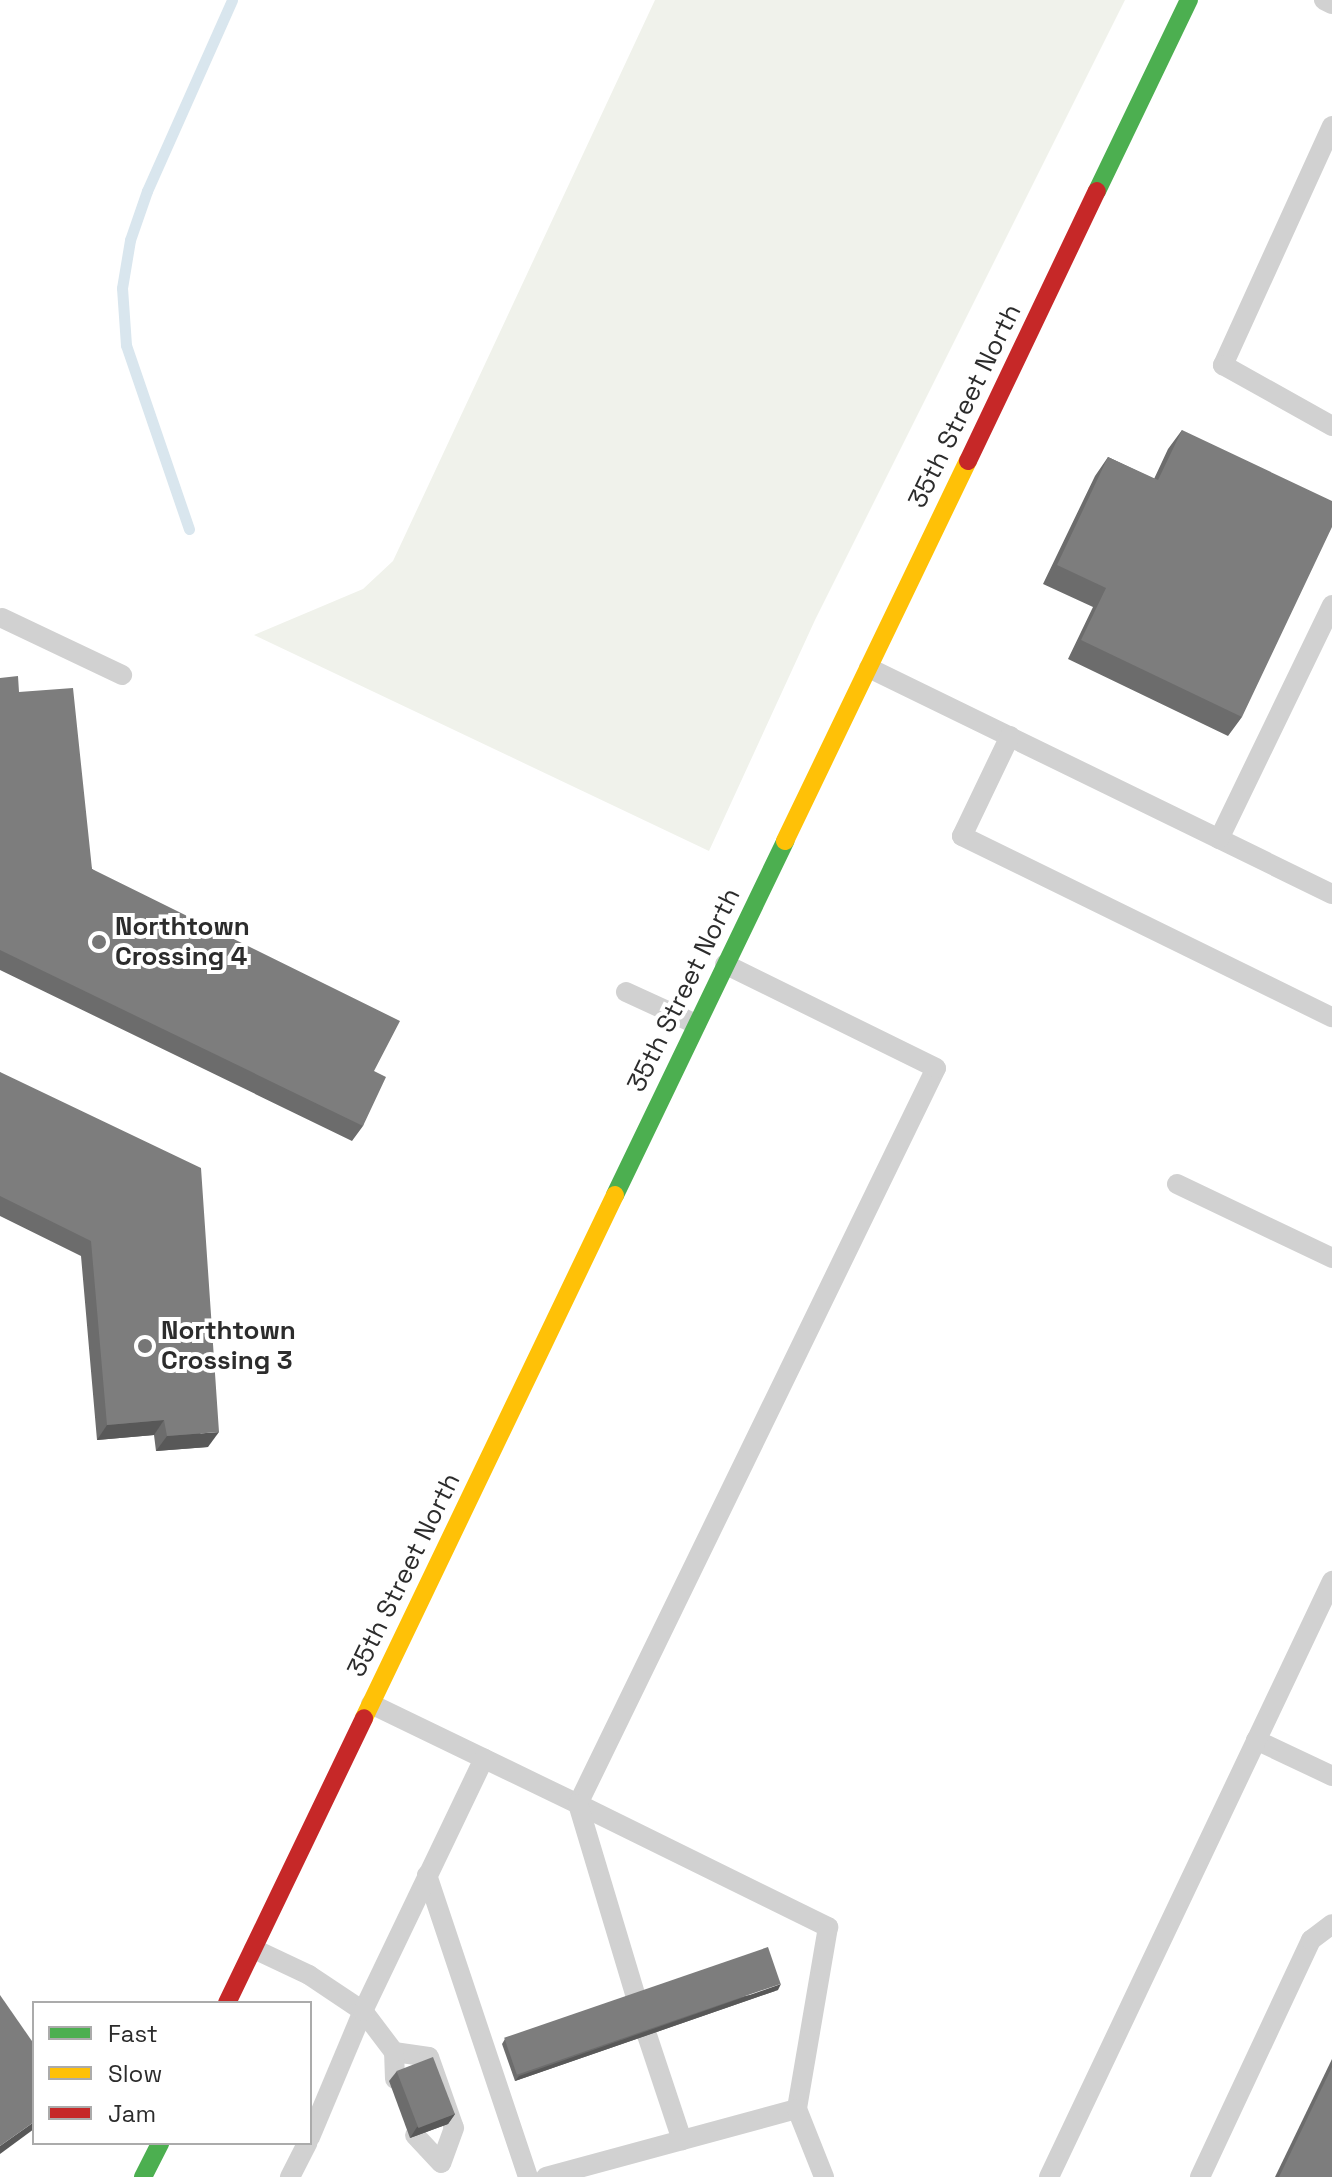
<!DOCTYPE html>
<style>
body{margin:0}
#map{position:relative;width:1332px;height:2177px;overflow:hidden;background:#fff;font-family:"Space Grotesk",sans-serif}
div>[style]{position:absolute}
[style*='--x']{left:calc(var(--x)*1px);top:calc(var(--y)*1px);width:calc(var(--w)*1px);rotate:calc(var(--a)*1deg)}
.green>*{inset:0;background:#f0f2eb}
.stream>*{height:11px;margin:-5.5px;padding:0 5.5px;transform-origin:5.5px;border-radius:5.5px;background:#d9e6ee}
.lane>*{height:20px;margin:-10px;padding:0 10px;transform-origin:10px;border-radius:10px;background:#d1d1d1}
.fast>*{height:18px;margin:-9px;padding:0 9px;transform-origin:9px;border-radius:9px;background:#4caf50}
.slow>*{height:18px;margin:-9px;padding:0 9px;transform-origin:9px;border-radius:9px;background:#ffc107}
.jam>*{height:18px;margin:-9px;padding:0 9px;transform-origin:9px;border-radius:9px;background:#c62828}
.wall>*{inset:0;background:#6c6c6c}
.shaded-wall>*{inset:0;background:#585858}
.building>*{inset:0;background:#7d7d7d;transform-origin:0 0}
.dots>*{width:22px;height:22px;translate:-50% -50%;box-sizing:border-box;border:4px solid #fff;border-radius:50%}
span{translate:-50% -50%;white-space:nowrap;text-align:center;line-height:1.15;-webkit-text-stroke:8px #fff;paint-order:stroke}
.street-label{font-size:26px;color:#2c2c2c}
.poi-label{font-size:26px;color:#2c2c2c;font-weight:700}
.left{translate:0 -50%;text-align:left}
.legend{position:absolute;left:32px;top:2001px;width:280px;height:144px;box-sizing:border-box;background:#fff;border:2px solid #ababab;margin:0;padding:10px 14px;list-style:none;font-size:24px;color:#2c2c2c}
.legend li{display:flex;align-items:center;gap:16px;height:40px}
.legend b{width:40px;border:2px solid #ababab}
</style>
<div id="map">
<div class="green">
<i style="clip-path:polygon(655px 0,1125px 0,815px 620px,709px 851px,254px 635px,363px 589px,393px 561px)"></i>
</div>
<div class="stream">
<i style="--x:189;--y:529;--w:194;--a:-108.9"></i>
<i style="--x:126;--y:345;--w:57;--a:-94"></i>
<i style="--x:122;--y:288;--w:49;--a:-80.5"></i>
<i style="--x:130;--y:240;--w:52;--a:-70.9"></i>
<i style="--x:147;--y:191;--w:209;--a:-66"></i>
</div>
<div class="lane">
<i style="--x:1324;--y:0;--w:9;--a:27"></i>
<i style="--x:1332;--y:126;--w:263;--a:114.5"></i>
<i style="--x:1223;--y:365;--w:125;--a:29.2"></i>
<i style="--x:2;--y:618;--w:133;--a:25.4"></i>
<i style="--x:869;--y:668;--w:515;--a:26.02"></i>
<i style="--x:1010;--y:736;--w:111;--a:115.6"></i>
<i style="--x:962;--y:836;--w:412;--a:26.1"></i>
<i style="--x:1219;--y:839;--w:260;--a:-64.2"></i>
<i style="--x:626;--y:992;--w:77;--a:24.6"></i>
<i style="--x:1177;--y:1184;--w:172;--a:25.5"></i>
<i style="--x:371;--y:1704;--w:230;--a:25.8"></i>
<i style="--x:578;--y:1804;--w:818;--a:-64.06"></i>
<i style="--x:936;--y:1068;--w:235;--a:-153.8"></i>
<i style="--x:1256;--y:1740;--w:84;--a:25.3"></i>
<i style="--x:578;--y:1804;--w:279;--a:26.2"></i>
<i style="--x:828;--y:1927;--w:185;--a:99.7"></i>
<i style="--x:578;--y:1804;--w:202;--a:73.3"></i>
<i style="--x:427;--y:1875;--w:318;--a:71.5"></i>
<i style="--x:254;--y:1949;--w:61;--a:25.3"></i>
<i style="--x:309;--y:1975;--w:65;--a:33.7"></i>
<i style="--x:363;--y:2011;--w:137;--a:112.8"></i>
<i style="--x:647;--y:2035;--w:111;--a:71.6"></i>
<i style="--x:394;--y:2052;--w:35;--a:8"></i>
<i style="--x:429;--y:2057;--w:75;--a:70.6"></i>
<i style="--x:454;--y:2128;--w:37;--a:110"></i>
<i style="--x:441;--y:2163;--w:38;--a:-133"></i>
<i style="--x:395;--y:2079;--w:27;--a:-92"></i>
<i style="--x:394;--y:2052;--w:51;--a:-127.1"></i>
<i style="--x:363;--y:2011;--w:280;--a:-64.4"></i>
<i style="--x:290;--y:2177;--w:38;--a:-63"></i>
<i style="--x:546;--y:2177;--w:260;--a:-15.2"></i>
<i style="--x:797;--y:2109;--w:73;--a:68.3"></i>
<i style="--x:1049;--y:2177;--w:660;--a:-64.6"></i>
<i style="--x:1200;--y:2177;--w:262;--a:-64.9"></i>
<i style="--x:1311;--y:1940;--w:26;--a:-37"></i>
</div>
<div class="fast">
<i style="--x:1097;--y:191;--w:212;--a:-64.3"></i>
<i style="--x:615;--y:1195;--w:393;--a:-64.3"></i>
<i style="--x:143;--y:2177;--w:38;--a:-63"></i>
</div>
<div class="slow">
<i style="--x:785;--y:841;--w:422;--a:-64.3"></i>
<i style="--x:364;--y:1718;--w:580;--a:-64.36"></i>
</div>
<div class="jam">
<i style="--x:968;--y:461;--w:299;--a:-64.5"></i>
<i style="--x:227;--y:2003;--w:316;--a:-64.3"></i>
</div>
<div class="wall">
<i style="clip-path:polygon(1182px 430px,1242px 717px,1228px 736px,1068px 659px,1093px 607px,1043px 584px,1095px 476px,1108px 457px,1154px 479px,1168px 449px)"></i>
<i style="clip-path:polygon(0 678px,19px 692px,92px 869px,374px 1071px,363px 1126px,352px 1141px,0 970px)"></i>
<i style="clip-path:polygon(0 1072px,208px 1447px,156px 1451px,154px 1435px,97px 1440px,81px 1256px,0 1216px)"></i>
<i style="clip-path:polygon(778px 1990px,515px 2081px,502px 2044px,505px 2039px)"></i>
<i style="clip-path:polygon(1332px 2059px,1332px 2177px,1275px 2177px)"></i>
<i style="clip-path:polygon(397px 2071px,455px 2114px,448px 2124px,410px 2138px,389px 2081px)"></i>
</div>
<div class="shaded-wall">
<i style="clip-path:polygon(164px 1420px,154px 1435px,97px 1440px,107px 1425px)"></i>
<i style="clip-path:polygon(219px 1432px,208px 1447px,156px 1451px,167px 1436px)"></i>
<i style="clip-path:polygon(781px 1984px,778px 1990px,515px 2081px,519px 2076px)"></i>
<i style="clip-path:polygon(455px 2114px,448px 2124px,410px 2138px,417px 2127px)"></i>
<i style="clip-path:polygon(34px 2122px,34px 2129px,0 2154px,0 2146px)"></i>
</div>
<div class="building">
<i style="clip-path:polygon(1182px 430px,1332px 501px,1332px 527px,1242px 717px,1081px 640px,1106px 588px,1057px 565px,1108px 457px,1158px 480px)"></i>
<i style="clip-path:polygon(18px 676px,19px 692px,73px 688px,92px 869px,400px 1021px,374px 1071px,386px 1077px,363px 1126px,0 950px,0 678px)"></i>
<i style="clip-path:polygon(0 1072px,201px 1168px,219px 1432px,167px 1436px,164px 1420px,107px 1425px,91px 1241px,0 1196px)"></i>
<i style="left:768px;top:1947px;width:39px;height:279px;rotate:71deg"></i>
<i style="clip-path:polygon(0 1995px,34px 2044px,34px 2122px,0 2146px)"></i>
<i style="left:433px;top:2057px;width:61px;height:39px;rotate:69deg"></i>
<i style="clip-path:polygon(1332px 2067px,1332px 2177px,1279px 2177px)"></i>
</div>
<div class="dots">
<i style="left:99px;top:942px;background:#767676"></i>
<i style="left:145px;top:1346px;background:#767676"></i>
</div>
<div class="street-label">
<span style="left:965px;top:406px;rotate:-64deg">35th Street North</span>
<span style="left:684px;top:990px;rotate:-64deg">35th Street North</span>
<span style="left:404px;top:1575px;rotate:-64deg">35th Street North</span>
</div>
<div class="poi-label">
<span class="left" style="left:115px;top:942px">Northtown<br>Crossing 4</span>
<span class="left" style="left:161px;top:1346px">Northtown<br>Crossing 3</span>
</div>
<ul class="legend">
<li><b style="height:10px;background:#4caf50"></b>Fast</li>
<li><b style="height:10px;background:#ffc107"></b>Slow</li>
<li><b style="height:10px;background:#c62828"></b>Jam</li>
</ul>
</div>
